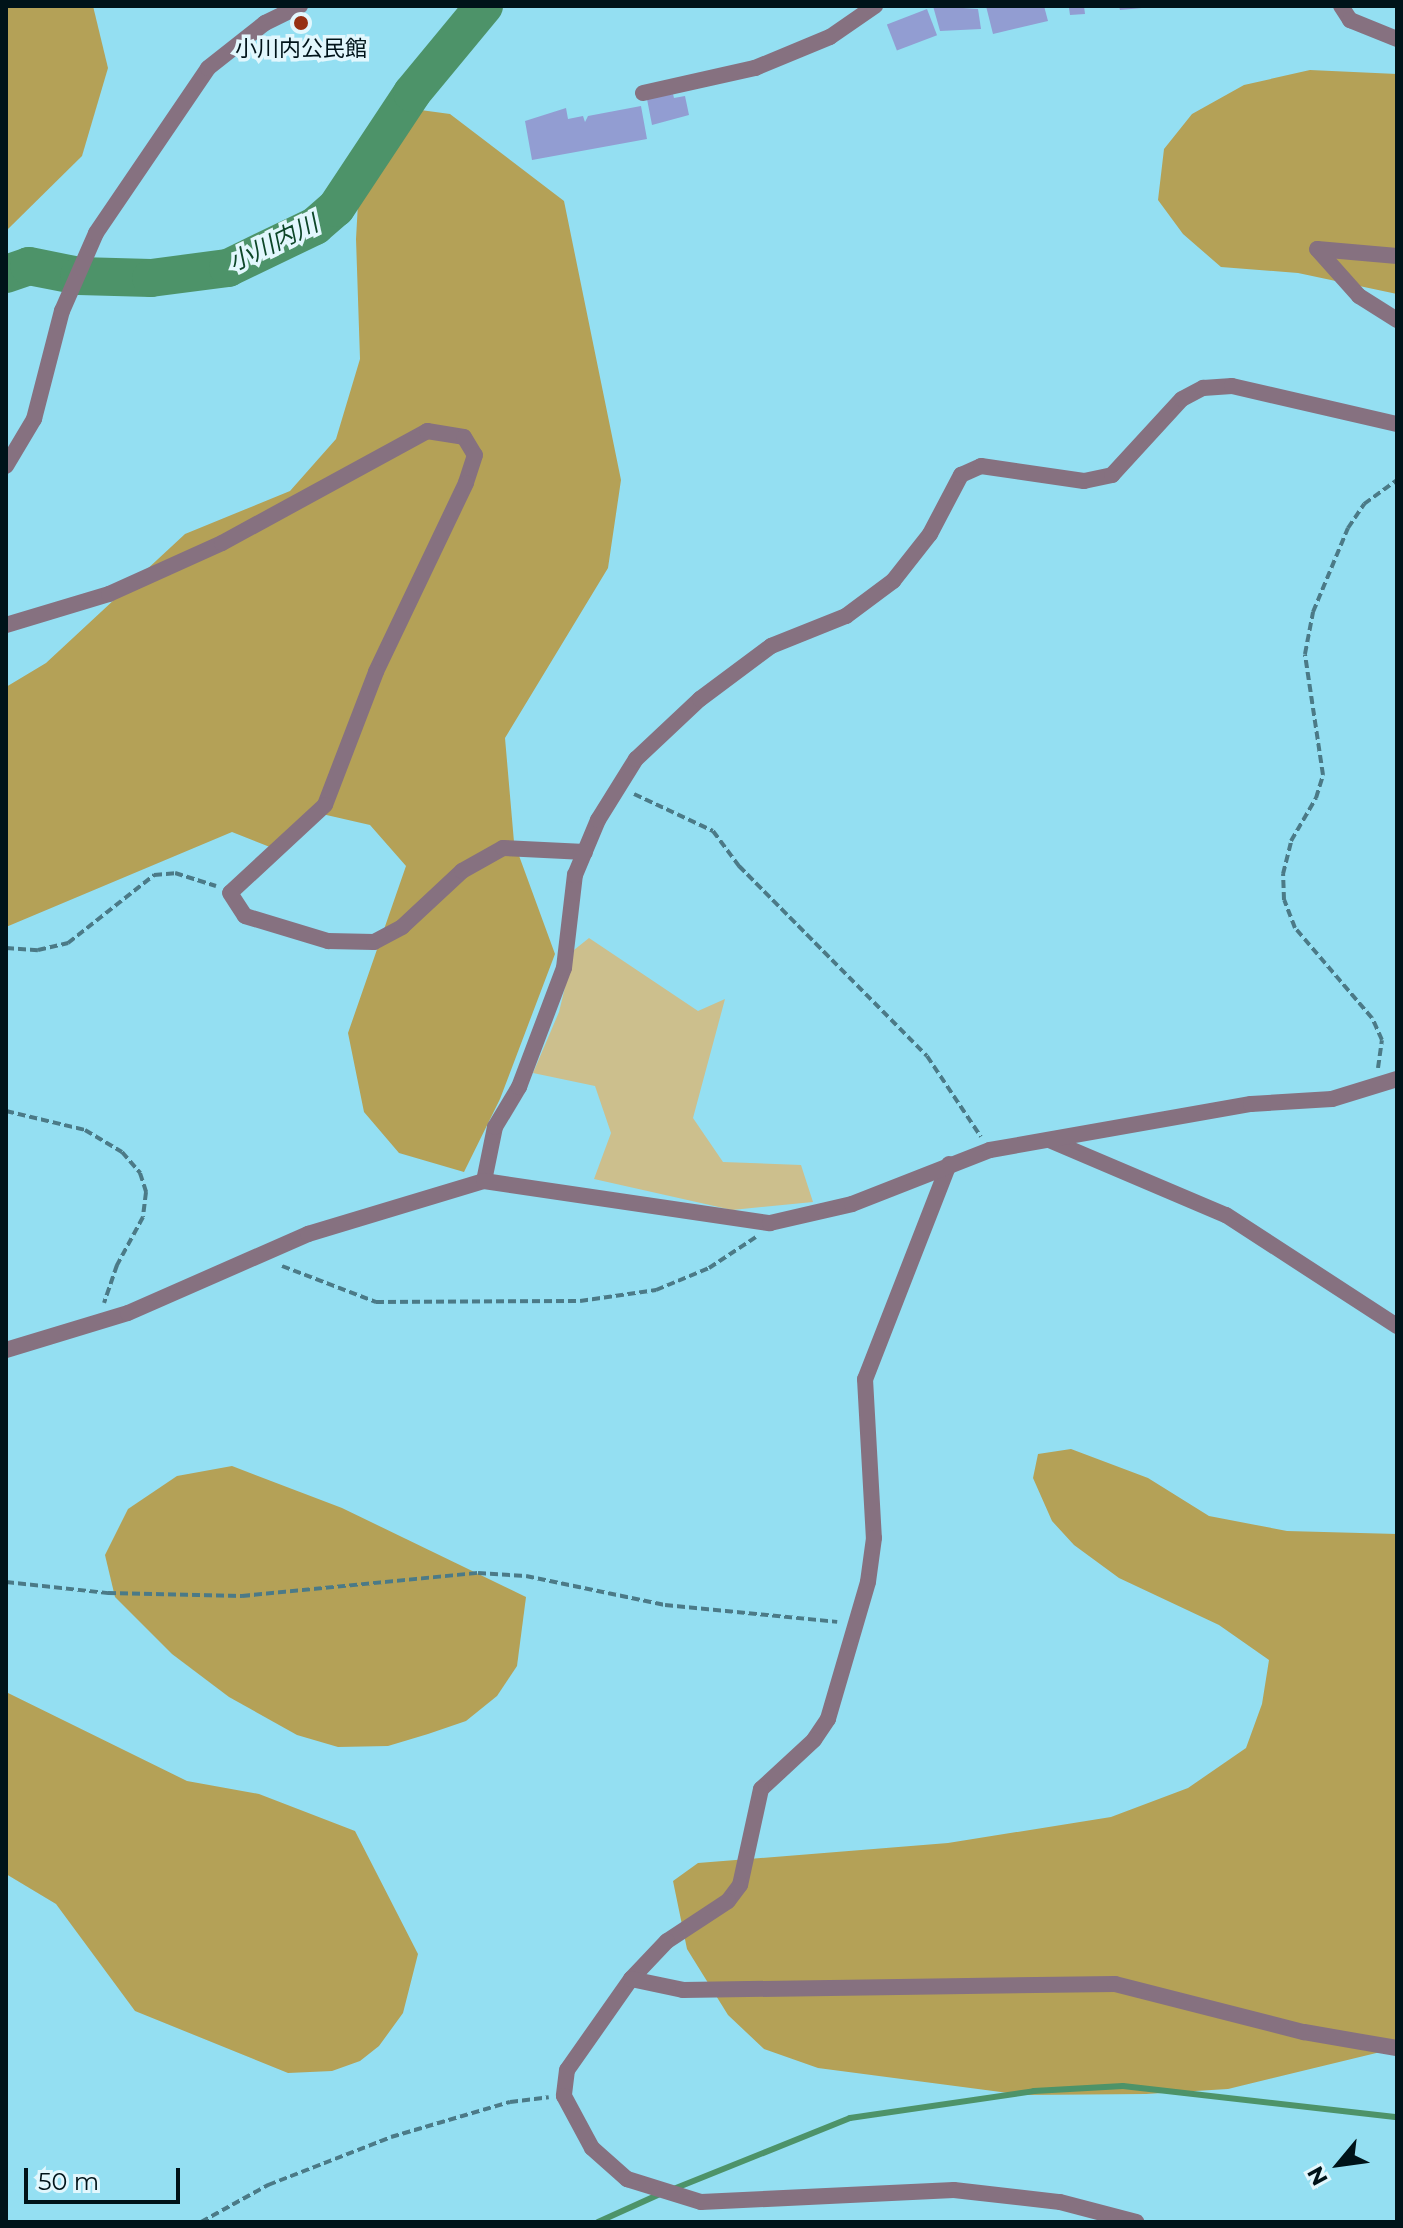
<!DOCTYPE html>
<meta charset="utf-8">
<style>
body{margin:0}
#map{position:relative;width:1403px;height:2228px;overflow:hidden;background:#94dff2;font-family:Montserrat,"Noto Sans JP",sans-serif}
div>[style]{position:absolute}
[style*='--x']{left:calc(var(--x)*1px);top:calc(var(--y)*1px);width:calc(var(--w)*1px);rotate:calc(var(--a)*1deg)}
.green>*{inset:0;background:#ccbf8d}
.forest>*{inset:0;background:#b4a157}
.stream>*{height:6px;margin:-3px;padding:0 3px;transform-origin:3px;border-radius:3px;background:#4d9369}
.river>*{height:38px;margin:-19px;padding:0 19px;transform-origin:19px;border-radius:19px;background:#4d9369}
.building>*{inset:0;background:#929dd2;transform-origin:0 0}
.path>*{height:4px;margin-top:-2px;transform-origin:0;background:repeating-linear-gradient(90deg,#4b7a87 0 8px,transparent 0 12px)}
.street>*{height:16px;margin:-8px;padding:0 8px;transform-origin:8px;border-radius:8px;background:#867180}
.dots>*{width:22px;height:22px;translate:-50% -50%;box-sizing:border-box;border:4px solid #e2f7fd;border-radius:50%}
span{translate:-50% -50%;white-space:nowrap;text-align:center;line-height:1.15;-webkit-text-stroke:7px #e2f7fd;paint-order:stroke}
.poi-label{font-size:22px;color:#001319}
.water-label{font-size:24px;color:#0d4628;font-style:italic}
.frame{position:absolute;inset:0;border:8px solid #001319;pointer-events:none}
.north{position:absolute;left:1299px;top:2124px;width:80px;height:80px;-webkit-text-stroke:6px #e2f7fd;paint-order:stroke;rotate:241deg;font-size:22px;font-weight:700;line-height:32px;text-align:center;color:#001319}
.north::after{content:'';display:block;margin:auto;width:28px;height:36px;background:#001319;clip-path:polygon(50% 0,100% 100%,50% 72%,0 100%)}
.scale{position:absolute;left:24px;top:2168px;width:156px;height:36px;box-sizing:border-box;border:4px solid #001319;border-top:0;padding-left:10px;font-size:24px;line-height:28px;white-space:nowrap;color:#001319;-webkit-text-stroke:6px #e2f7fd;paint-order:stroke}
</style>
<div id="map">
<div class="green">
<i style="clip-path:polygon(589px 938px,698px 1011px,725px 999px,693px 1118px,723px 1162px,801px 1165px,813px 1202px,732px 1210px,594px 1179px,611px 1133px,595px 1086px,533px 1073px,559px 1012px,574px 950px)"></i>
</div>
<div class="forest">
<i style="clip-path:polygon(6px 6px,93px 6px,108px 68px,82px 156px,6px 231px)"></i>
<i style="clip-path:polygon(1310px 70px,1397px 74px,1397px 294px,1298px 273px,1221px 267px,1183px 234px,1158px 200px,1164px 149px,1192px 114px,1244px 85px)"></i>
<i style="clip-path:polygon(391px 106px,450px 114px,564px 201px,621px 480px,608px 568px,505px 738px,514px 842px,555px 954px,500px 1099px,464px 1172px,399px 1153px,364px 1112px,348px 1033px,406px 866px,370px 825px,309px 811px,275px 849px,232px 832px,6px 927px,6px 687px,46px 663px,185px 534px,290px 491px,336px 439px,360px 359px,356px 239px,361px 149px)"></i>
<i style="clip-path:polygon(1071px 1449px,1148px 1478px,1209px 1516px,1287px 1531px,1397px 1534px,1397px 2048px,1228px 2089px,1146px 2094px,1023px 2095px,818px 2068px,764px 2049px,728px 2015px,687px 1949px,673px 1881px,698px 1863px,948px 1843px,1111px 1817px,1188px 1788px,1246px 1748px,1262px 1704px,1269px 1660px,1219px 1625px,1119px 1578px,1074px 1545px,1052px 1521px,1033px 1478px,1038px 1454px)"></i>
<i style="clip-path:polygon(232px 1466px,342px 1508px,526px 1597px,517px 1666px,497px 1696px,466px 1721px,428px 1734px,388px 1746px,338px 1747px,297px 1735px,229px 1697px,172px 1654px,115px 1597px,105px 1555px,128px 1509px,177px 1476px)"></i>
<i style="clip-path:polygon(6px 1692px,187px 1781px,259px 1794px,355px 1831px,418px 1954px,403px 2013px,379px 2046px,360px 2061px,332px 2071px,288px 2073px,135px 2011px,56px 1904px,6px 1874px)"></i>
</div>
<div class="stream">
<i style="--x:671;--y:2190;--w:193;--a:-21.9"></i>
<i style="--x:850;--y:2118;--w:186;--a:-8.3"></i>
<i style="--x:1034;--y:2091;--w:89;--a:-3.2"></i>
<i style="--x:1123;--y:2086;--w:276;--a:6.5"></i>
<i style="--x:598;--y:2222;--w:68;--a:-24.3"></i>
</div>
<div class="river">
<i style="--x:6;--y:274;--w:24;--a:-19"></i>
<i style="--x:29;--y:266;--w:51;--a:11.3"></i>
<i style="--x:79;--y:276;--w:72;--a:1.6"></i>
<i style="--x:151;--y:278;--w:78;--a:-7.4"></i>
<i style="--x:228;--y:268;--w:97;--a:-25.8"></i>
<i style="--x:315;--y:226;--w:28;--a:-41"></i>
<i style="--x:336;--y:208;--w:138;--a:-56.5"></i>
<i style="--x:412;--y:93;--w:113;--a:-50.4"></i>
</div>
<div class="building">
<i style="clip-path:polygon(933px 6px,978px 9px,981px 29px,940px 31px)"></i>
<i style="clip-path:polygon(986px 6px,1044px 6px,1048px 21px,993px 34px)"></i>
<i style="clip-path:polygon(1056px 6px,1084px 6px,1085px 14px,1070px 15px,1069px 8px)"></i>
<i style="clip-path:polygon(1119px 6px,1142px 6px,1142px 8px,1120px 10px)"></i>
<i style="left:927px;top:9px;width:28px;height:43px;rotate:69deg"></i>
<i style="clip-path:polygon(673px 94px,674px 98px,685px 96px,689px 115px,652px 125px,647px 99px)"></i>
<i style="clip-path:polygon(641px 106px,647px 139px,532px 160px,525px 121px,566px 108px,568px 119px,583px 116px,585px 122px,588px 116px)"></i>
</div>
<div class="path">
<i style="--x:634;--y:794;--w:87;--a:25.1"></i>
<i style="--x:713;--y:831;--w:44;--a:53.4"></i>
<i style="--x:739;--y:866;--w:267;--a:45.3"></i>
<i style="--x:927;--y:1056;--w:97;--a:56.3"></i>
<i style="--x:6;--y:948;--w:32;--a:4"></i>
<i style="--x:38;--y:950;--w:31;--a:-13"></i>
<i style="--x:68;--y:943;--w:110;--a:-38.3"></i>
<i style="--x:154;--y:875;--w:21;--a:-5"></i>
<i style="--x:175;--y:873;--w:43;--a:17.6"></i>
<i style="--x:1378;--y:1068;--w:28;--a:-82"></i>
<i style="--x:1382;--y:1040;--w:24;--a:-114"></i>
<i style="--x:1372;--y:1018;--w:118;--a:-130.5"></i>
<i style="--x:1295;--y:928;--w:30;--a:-111"></i>
<i style="--x:1284;--y:900;--w:26;--a:-92"></i>
<i style="--x:1283;--y:874;--w:34;--a:-76"></i>
<i style="--x:1291;--y:841;--w:50;--a:-59.8"></i>
<i style="--x:1316;--y:798;--w:24;--a:-73"></i>
<i style="--x:1323;--y:775;--w:122;--a:-98.5"></i>
<i style="--x:1305;--y:654;--w:43;--a:-79.2"></i>
<i style="--x:1313;--y:612;--w:91;--a:-67.4"></i>
<i style="--x:1348;--y:528;--w:29;--a:-56"></i>
<i style="--x:1364;--y:504;--w:41;--a:-36"></i>
<i style="--x:6;--y:1111;--w:81;--a:13.5"></i>
<i style="--x:85;--y:1130;--w:43;--a:30.7"></i>
<i style="--x:122;--y:1152;--w:28;--a:49"></i>
<i style="--x:140;--y:1173;--w:20;--a:72"></i>
<i style="--x:146;--y:1192;--w:25;--a:97"></i>
<i style="--x:143;--y:1217;--w:55;--a:118.4"></i>
<i style="--x:117;--y:1265;--w:40;--a:108.9"></i>
<i style="--x:282;--y:1266;--w:101;--a:21"></i>
<i style="--x:376;--y:1302;--w:204;--a:-0.3"></i>
<i style="--x:580;--y:1301;--w:77;--a:-8.2"></i>
<i style="--x:656;--y:1290;--w:57;--a:-22.5"></i>
<i style="--x:709;--y:1268;--w:56;--a:-33.4"></i>
<i style="--x:6;--y:1582;--w:103;--a:6.2"></i>
<i style="--x:108;--y:1593;--w:134;--a:1.3"></i>
<i style="--x:242;--y:1596;--w:237;--a:-5.6"></i>
<i style="--x:478;--y:1573;--w:48;--a:3.6"></i>
<i style="--x:526;--y:1576;--w:142;--a:11.8"></i>
<i style="--x:665;--y:1605;--w:173;--a:5.6"></i>
<i style="--x:201;--y:2222;--w:77;--a:-28.9"></i>
<i style="--x:268;--y:2185;--w:132;--a:-21.3"></i>
<i style="--x:391;--y:2137;--w:124;--a:-16.4"></i>
<i style="--x:510;--y:2102;--w:39;--a:-7"></i>
</div>
<div class="street">
<i style="--x:1341;--y:6;--w:17;--a:57"></i>
<i style="--x:1350;--y:20;--w:51;--a:22"></i>
<i style="--x:643;--y:93;--w:115;--a:-12.6"></i>
<i style="--x:755;--y:68;--w:81;--a:-22.5"></i>
<i style="--x:830;--y:37;--w:55;--a:-34.6"></i>
<i style="--x:1397;--y:256;--w:80;--a:-175"></i>
<i style="--x:1317;--y:249;--w:63;--a:48.2"></i>
<i style="--x:1359;--y:296;--w:45;--a:32.3"></i>
<i style="--x:6;--y:466;--w:55;--a:-59.2"></i>
<i style="--x:34;--y:419;--w:112;--a:-75.5"></i>
<i style="--x:62;--y:311;--w:85;--a:-66.4"></i>
<i style="--x:96;--y:233;--w:199;--a:-55.8"></i>
<i style="--x:208;--y:68;--w:73;--a:-38.3"></i>
<i style="--x:265;--y:23;--w:39;--a:-26"></i>
<i style="--x:6;--y:625;--w:108;--a:-16.8"></i>
<i style="--x:109;--y:594;--w:124;--a:-24.3"></i>
<i style="--x:222;--y:543;--w:234;--a:-28.6"></i>
<i style="--x:427;--y:431;--w:37;--a:9"></i>
<i style="--x:464;--y:437;--w:21;--a:59"></i>
<i style="--x:475;--y:455;--w:29;--a:108"></i>
<i style="--x:466;--y:483;--w:209;--a:115.5"></i>
<i style="--x:376;--y:672;--w:142;--a:111"></i>
<i style="--x:325;--y:805;--w:129;--a:137.2"></i>
<i style="--x:230;--y:893;--w:27;--a:57"></i>
<i style="--x:245;--y:916;--w:87;--a:16.8"></i>
<i style="--x:328;--y:941;--w:46;--a:1.2"></i>
<i style="--x:374;--y:942;--w:32;--a:-28"></i>
<i style="--x:402;--y:927;--w:82;--a:-43"></i>
<i style="--x:462;--y:871;--w:47;--a:-29.3"></i>
<i style="--x:503;--y:848;--w:82;--a:2.8"></i>
<i style="--x:1049;--y:1140;--w:192;--a:23"></i>
<i style="--x:1226;--y:1215;--w:204;--a:33"></i>
<i style="--x:949;--y:1164;--w:231;--a:111.3"></i>
<i style="--x:865;--y:1379;--w:159;--a:86.8"></i>
<i style="--x:874;--y:1538;--w:44;--a:97.8"></i>
<i style="--x:868;--y:1582;--w:143;--a:106.3"></i>
<i style="--x:828;--y:1719;--w:25;--a:124"></i>
<i style="--x:814;--y:1740;--w:72;--a:137.2"></i>
<i style="--x:761;--y:1789;--w:98;--a:102.3"></i>
<i style="--x:740;--y:1885;--w:20;--a:127"></i>
<i style="--x:728;--y:1901;--w:73;--a:146.7"></i>
<i style="--x:667;--y:1941;--w:52;--a:133.5"></i>
<i style="--x:631;--y:1979;--w:111;--a:125.1"></i>
<i style="--x:567;--y:2070;--w:26;--a:97"></i>
<i style="--x:564;--y:2096;--w:59;--a:61.7"></i>
<i style="--x:592;--y:2148;--w:47;--a:41.5"></i>
<i style="--x:627;--y:2179;--w:77;--a:17.3"></i>
<i style="--x:701;--y:2202;--w:253;--a:-2.7"></i>
<i style="--x:954;--y:2190;--w:107;--a:6.5"></i>
<i style="--x:1060;--y:2202;--w:79;--a:14.7"></i>
<i style="--x:484;--y:1181;--w:55;--a:-78.5"></i>
<i style="--x:495;--y:1127;--w:47;--a:-59"></i>
<i style="--x:519;--y:1087;--w:127;--a:-69.3"></i>
<i style="--x:564;--y:968;--w:94;--a:-83.3"></i>
<i style="--x:575;--y:875;--w:60;--a:-67.3"></i>
<i style="--x:598;--y:820;--w:72;--a:-58.1"></i>
<i style="--x:636;--y:759;--w:88;--a:-43.2"></i>
<i style="--x:700;--y:699;--w:89;--a:-36.7"></i>
<i style="--x:771;--y:646;--w:81;--a:-21.8"></i>
<i style="--x:846;--y:616;--w:59;--a:-36.7"></i>
<i style="--x:893;--y:581;--w:60;--a:-51.8"></i>
<i style="--x:930;--y:534;--w:67;--a:-62.3"></i>
<i style="--x:961;--y:475;--w:22;--a:-24"></i>
<i style="--x:981;--y:466;--w:104;--a:8.3"></i>
<i style="--x:1084;--y:481;--w:29;--a:-12"></i>
<i style="--x:1112;--y:475;--w:103;--a:-47.4"></i>
<i style="--x:1182;--y:399;--w:24;--a:-28"></i>
<i style="--x:1203;--y:388;--w:29;--a:-4"></i>
<i style="--x:1232;--y:386;--w:169;--a:13"></i>
<i style="--x:6;--y:1350;--w:127;--a:-16.9"></i>
<i style="--x:128;--y:1313;--w:197;--a:-23.7"></i>
<i style="--x:308;--y:1234;--w:184;--a:-16.8"></i>
<i style="--x:484;--y:1181;--w:289;--a:8.4"></i>
<i style="--x:770;--y:1223;--w:84;--a:-13"></i>
<i style="--x:852;--y:1204;--w:148;--a:-21.4"></i>
<i style="--x:990;--y:1150;--w:265;--a:-10"></i>
<i style="--x:1251;--y:1104;--w:81;--a:-3.5"></i>
<i style="--x:1332;--y:1099;--w:68;--a:-17.1"></i>
<i style="--x:631;--y:1979;--w:53;--a:11.9"></i>
<i style="--x:683;--y:1990;--w:432;--a:-0.8"></i>
<i style="--x:1115;--y:1984;--w:195;--a:14.3"></i>
<i style="--x:1304;--y:2032;--w:94;--a:9.8"></i>
</div>
<div class="dots">
<i style="left:301px;top:23px;background:#973013"></i>
</div>
<div class="poi-label">
<span style="left:301px;top:49px">小川内公民館</span>
</div>
<div class="water-label">
<span style="left:273px;top:243px;rotate:-26deg">小川内川</span>
</div>
<div class="frame"></div>
<div class="north">N</div>
<div class="scale">50 m</div>
</div>
